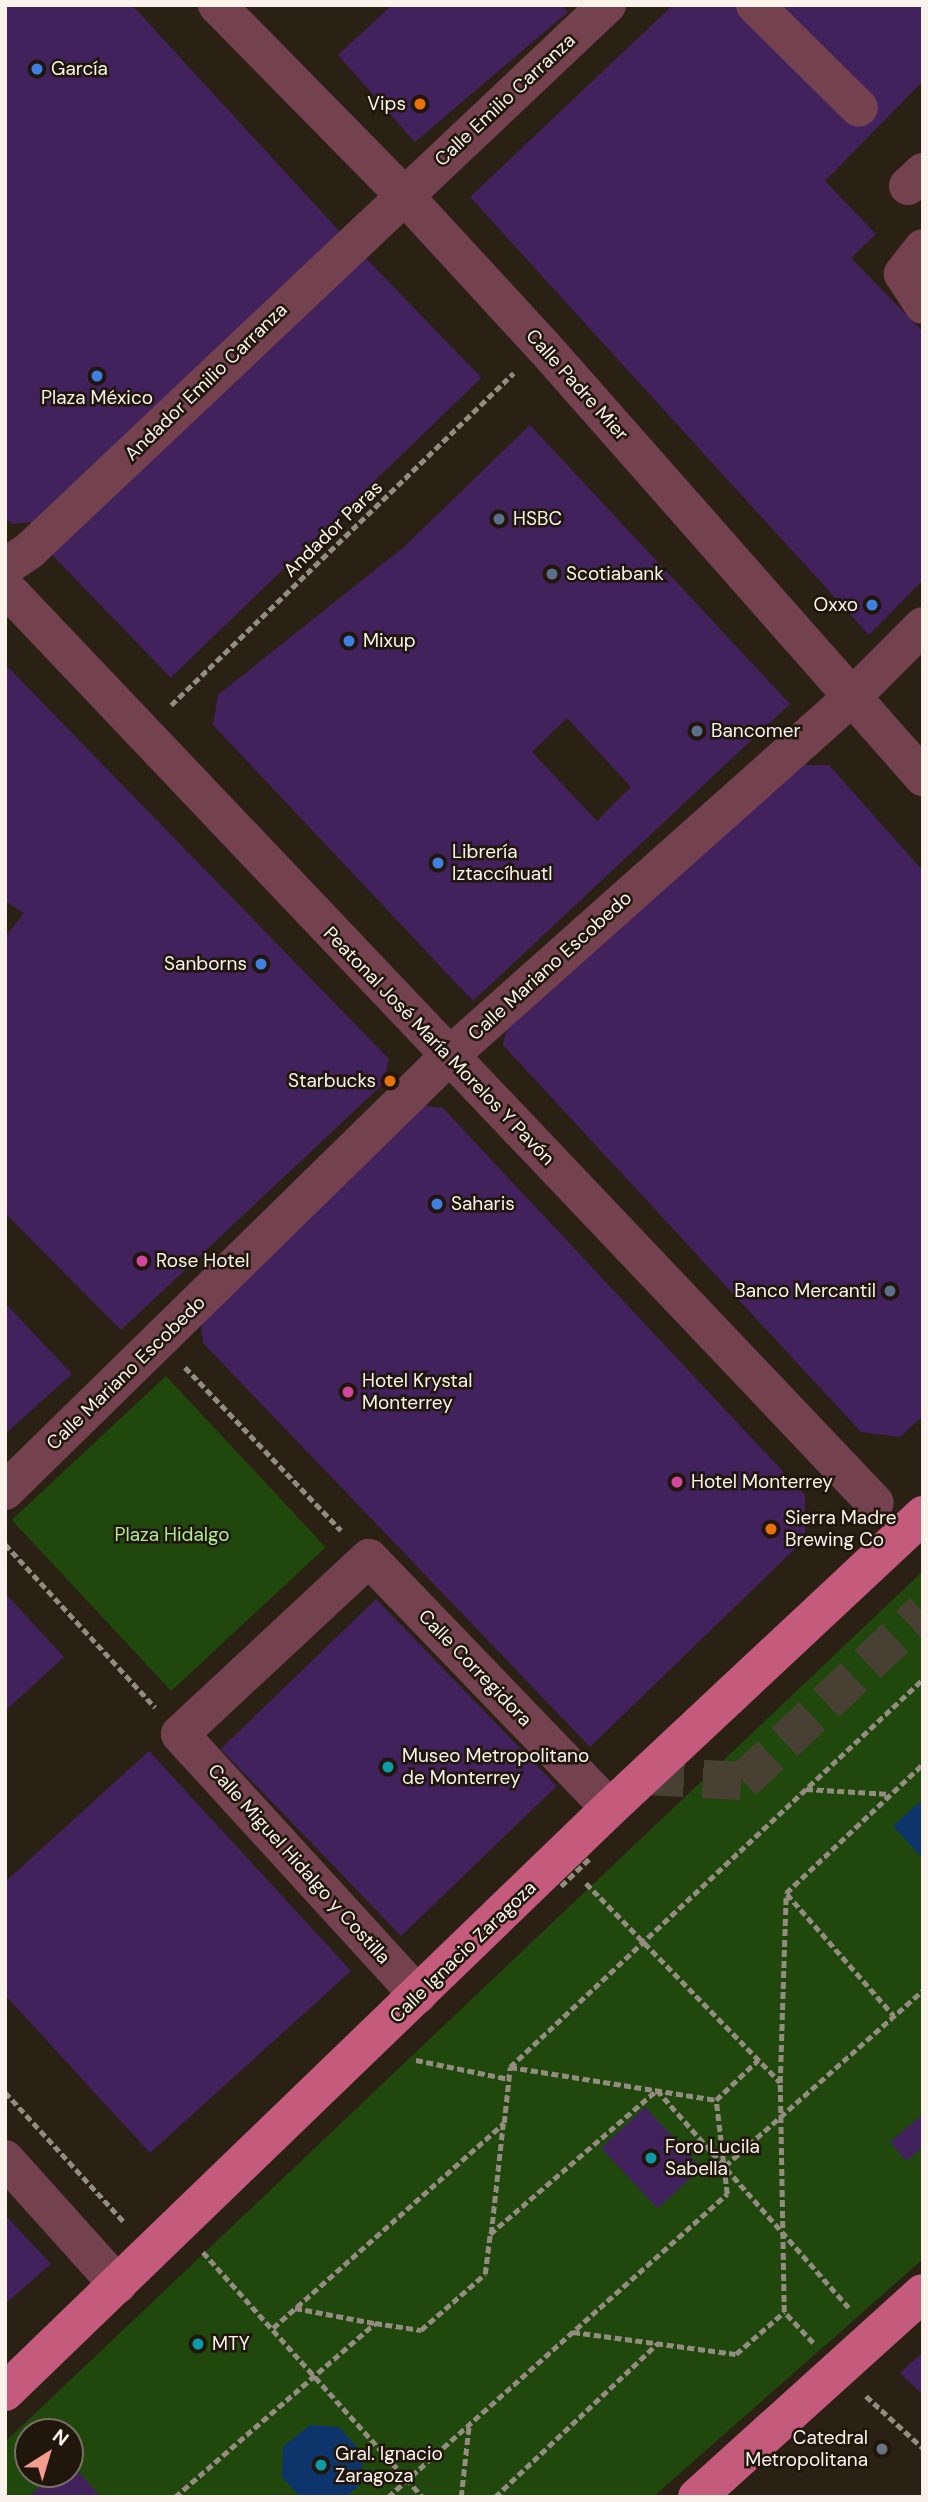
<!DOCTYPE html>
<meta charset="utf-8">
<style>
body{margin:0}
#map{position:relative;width:928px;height:2502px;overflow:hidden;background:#2a2014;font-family:"DM Sans",sans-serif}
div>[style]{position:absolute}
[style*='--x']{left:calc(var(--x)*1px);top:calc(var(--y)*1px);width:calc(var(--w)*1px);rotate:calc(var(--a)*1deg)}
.green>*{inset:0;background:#20480c;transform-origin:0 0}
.water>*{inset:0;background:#0e356b}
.building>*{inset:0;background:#41225d;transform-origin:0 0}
.minor-tunnel>*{height:38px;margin-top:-19px;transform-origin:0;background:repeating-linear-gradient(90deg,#494034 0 38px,transparent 0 57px)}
.path>*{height:4.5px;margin-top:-2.25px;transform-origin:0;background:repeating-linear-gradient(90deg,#948b81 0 7px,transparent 0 10.5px)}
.minor>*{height:38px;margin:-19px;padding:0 19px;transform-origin:19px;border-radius:19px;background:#74414f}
.major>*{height:38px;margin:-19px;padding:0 19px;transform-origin:19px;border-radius:19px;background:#c55b7c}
.path-bridge>*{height:4.5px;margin-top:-2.25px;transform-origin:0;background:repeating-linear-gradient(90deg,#948b81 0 7px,transparent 0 10.5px)}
.dots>*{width:19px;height:19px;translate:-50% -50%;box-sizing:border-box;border:4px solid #20160b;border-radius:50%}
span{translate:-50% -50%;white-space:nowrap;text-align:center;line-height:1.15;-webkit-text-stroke:5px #20160b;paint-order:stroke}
.poi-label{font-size:19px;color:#faf3eb}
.left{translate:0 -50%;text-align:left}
.right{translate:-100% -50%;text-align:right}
.street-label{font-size:19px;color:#faf3eb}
.park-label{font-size:19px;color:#abeb92}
.frame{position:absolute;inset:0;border:7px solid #faf3eb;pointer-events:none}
.north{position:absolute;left:14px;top:2418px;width:70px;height:70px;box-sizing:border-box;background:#20160b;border:2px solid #776e65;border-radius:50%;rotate:37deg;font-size:19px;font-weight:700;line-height:28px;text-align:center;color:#faf3eb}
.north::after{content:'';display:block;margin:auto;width:24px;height:32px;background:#f59c91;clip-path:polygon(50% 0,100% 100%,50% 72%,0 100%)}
</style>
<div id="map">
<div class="green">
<i style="left:166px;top:1376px;width:234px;height:211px;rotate:47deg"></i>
<i style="clip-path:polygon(evenodd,923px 1571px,923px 2259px,653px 2497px,5px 2497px,5px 2442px,923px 1571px,28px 2432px,70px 2432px,70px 2474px,28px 2474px,28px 2432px)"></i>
</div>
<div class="water">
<i style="clip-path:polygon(923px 1799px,923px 1859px,893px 1826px)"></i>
<i style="clip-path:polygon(310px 2425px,339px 2427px,363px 2454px,361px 2484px,346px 2497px,300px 2497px,282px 2477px,283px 2447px)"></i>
</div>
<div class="building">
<i style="clip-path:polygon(5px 5px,132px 5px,341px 233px,32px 522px,12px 524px,5px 518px)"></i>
<i style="clip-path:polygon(392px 5px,562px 5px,568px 12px,415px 142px,338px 55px)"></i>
<i style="clip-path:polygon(673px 5px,923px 5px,923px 81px,825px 181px,876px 234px,851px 258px,923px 332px,923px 580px,869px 635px,470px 197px)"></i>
<i style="left:362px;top:254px;width:172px;height:432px;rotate:46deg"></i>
<i style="clip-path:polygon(evenodd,530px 425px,790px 704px,473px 1001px,213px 725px,218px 695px,405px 546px,530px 425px,567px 718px,631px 787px,597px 821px,532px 752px,567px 718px)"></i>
<i style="clip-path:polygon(5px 664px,389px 1059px,383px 1084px,121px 1330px,5px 1213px,5px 937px,24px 913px,5px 901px)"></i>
<i style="clip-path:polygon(794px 765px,829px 765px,923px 871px,923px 1416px,900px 1437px,861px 1432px,503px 1045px,509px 1018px)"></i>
<i style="clip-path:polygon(419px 1105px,443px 1108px,805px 1495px,805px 1539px,590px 1747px,203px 1343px,201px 1322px)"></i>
<i style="clip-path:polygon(5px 1303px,72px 1374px,5px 1434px)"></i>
<i style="clip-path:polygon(5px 1593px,64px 1657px,5px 1711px)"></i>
<i style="left:376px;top:1599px;width:260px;height:216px;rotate:46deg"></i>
<i style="clip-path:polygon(149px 1751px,351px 1971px,150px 2153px,5px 1995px,5px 1882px)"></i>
<i style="left:645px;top:2107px;width:83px;height:60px;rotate:47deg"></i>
<i style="clip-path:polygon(923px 2114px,923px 2147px,906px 2161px,890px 2142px)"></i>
<i style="clip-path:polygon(5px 2215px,51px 2264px,5px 2304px)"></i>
<i style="clip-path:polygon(923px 2352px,923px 2395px,900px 2373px)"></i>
<i style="clip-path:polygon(70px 2462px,101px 2497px,29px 2497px,54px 2474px,70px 2474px)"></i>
</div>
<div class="minor-tunnel">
<i style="--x:646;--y:1776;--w:97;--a:3"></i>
<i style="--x:743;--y:1781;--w:247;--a:-43.2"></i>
</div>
<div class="path">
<i style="--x:171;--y:705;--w:477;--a:-44.1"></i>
<i style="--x:185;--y:1367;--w:226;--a:46.3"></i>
<i style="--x:5;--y:1544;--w:222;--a:47.4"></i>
<i style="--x:806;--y:1789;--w:84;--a:3.4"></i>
<i style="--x:586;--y:1883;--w:278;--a:45.7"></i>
<i style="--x:787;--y:1894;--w:162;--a:48.7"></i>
<i style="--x:416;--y:2060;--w:95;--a:11.5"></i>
<i style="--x:510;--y:2067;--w:567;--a:-43.21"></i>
<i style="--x:5;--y:2092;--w:178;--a:47.5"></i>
<i style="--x:725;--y:2166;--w:265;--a:-41.6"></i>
<i style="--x:491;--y:2234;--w:111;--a:-83.8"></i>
<i style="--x:203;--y:2252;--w:329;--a:48.1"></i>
<i style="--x:295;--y:2308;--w:80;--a:10.8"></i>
<i style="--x:273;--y:2328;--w:309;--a:-41.6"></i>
<i style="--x:504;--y:2123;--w:56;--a:-83.9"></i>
<i style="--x:510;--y:2067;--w:209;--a:9.1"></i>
<i style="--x:716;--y:2100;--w:58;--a:-43.6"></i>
<i style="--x:573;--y:2332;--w:164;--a:7.7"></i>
<i style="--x:736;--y:2354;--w:64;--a:-41.2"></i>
<i style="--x:813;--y:2343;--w:42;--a:-133.1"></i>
<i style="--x:784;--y:2312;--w:229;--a:-91"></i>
<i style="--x:780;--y:2083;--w:190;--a:-88.2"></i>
<i style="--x:786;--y:1893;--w:188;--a:-43.3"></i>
<i style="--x:866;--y:2396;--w:77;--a:42.4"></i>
<i style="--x:175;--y:2497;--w:265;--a:-41"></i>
<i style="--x:375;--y:2323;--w:47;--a:8.7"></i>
<i style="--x:421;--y:2330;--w:85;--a:-41.2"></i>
<i style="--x:485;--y:2274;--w:40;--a:-82.9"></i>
<i style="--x:490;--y:2234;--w:221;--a:-40.8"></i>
<i style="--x:657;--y:2090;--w:290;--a:48.6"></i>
<i style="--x:388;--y:2497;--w:455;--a:-41.8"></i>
<i style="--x:727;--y:2194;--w:95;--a:-96.7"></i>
<i style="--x:461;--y:2497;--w:72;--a:-83.7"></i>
<i style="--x:495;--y:2497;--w:223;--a:-43.4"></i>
</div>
<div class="minor">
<i style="--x:217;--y:5;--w:265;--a:45.5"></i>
<i style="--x:403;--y:194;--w:207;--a:47.4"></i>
<i style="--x:543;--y:346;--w:575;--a:48.6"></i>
<i style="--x:755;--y:5;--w:146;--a:44.7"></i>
<i style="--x:908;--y:186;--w:21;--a:-43"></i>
<i style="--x:923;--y:248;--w:33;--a:128"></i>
<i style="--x:903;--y:274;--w:37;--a:57"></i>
<i style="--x:5;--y:567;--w:30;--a:-34"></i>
<i style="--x:30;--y:550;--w:794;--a:-43.37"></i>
<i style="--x:5;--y:587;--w:1263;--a:46.48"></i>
<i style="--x:5;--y:1491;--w:620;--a:-44.41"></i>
<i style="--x:448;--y:1057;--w:541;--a:-41.7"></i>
<i style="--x:852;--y:697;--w:100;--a:-45"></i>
<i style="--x:418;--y:1995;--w:353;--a:-132.4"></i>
<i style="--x:180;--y:1734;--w:258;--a:-43"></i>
<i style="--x:369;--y:1558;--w:347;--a:46.1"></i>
<i style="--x:5;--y:2159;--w:169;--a:48.1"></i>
</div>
<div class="major">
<i style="--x:5;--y:2392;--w:841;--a:-43.99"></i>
<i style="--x:610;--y:1808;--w:429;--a:-43.1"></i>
<i style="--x:697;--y:2497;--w:304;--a:-42.1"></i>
</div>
<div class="path-bridge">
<i style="--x:561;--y:1886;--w:40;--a:-44"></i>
</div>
<div class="dots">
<i style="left:37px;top:69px;background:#3f7fe0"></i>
<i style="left:420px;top:104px;background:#e8710a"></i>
<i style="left:97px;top:376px;background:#3f7fe0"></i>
<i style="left:499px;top:519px;background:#5c6f8a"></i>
<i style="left:552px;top:574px;background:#5c6f8a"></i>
<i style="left:872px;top:605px;background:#3f7fe0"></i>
<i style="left:349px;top:641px;background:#3f7fe0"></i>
<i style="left:697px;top:731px;background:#5c6f8a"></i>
<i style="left:438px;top:863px;background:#3f7fe0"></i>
<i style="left:261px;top:964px;background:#3f7fe0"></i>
<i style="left:390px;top:1081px;background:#e8710a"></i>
<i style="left:437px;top:1204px;background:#3f7fe0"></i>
<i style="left:142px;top:1261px;background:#d1479c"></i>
<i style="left:890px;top:1291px;background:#5c6f8a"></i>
<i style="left:348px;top:1392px;background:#d1479c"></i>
<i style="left:677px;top:1482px;background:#d1479c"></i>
<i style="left:771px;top:1529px;background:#e8710a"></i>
<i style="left:388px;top:1767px;background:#0f9aa8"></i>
<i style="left:651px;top:2158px;background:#0f9aa8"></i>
<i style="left:198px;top:2344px;background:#0f9aa8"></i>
<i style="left:882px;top:2449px;background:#6b7280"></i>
<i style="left:321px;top:2465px;background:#0f9aa8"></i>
</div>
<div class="poi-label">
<span class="left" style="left:51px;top:69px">García</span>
<span class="right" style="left:406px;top:104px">Vips</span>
<span style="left:97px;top:398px">Plaza México</span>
<span class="left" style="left:513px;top:519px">HSBC</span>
<span class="left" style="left:566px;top:574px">Scotiabank</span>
<span class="right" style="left:858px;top:605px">Oxxo</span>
<span class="left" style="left:363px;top:641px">Mixup</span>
<span class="left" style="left:711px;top:731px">Bancomer</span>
<span class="left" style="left:452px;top:863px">Librería<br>Iztaccíhuatl</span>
<span class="right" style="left:247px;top:964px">Sanborns</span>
<span class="right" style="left:376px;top:1081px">Starbucks</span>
<span class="left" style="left:451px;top:1204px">Saharis</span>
<span class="left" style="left:156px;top:1261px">Rose Hotel</span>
<span class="right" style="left:876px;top:1291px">Banco Mercantil</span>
<span class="left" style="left:362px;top:1392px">Hotel Krystal<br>Monterrey</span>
<span class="left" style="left:691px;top:1482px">Hotel Monterrey</span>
<span class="left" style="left:785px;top:1529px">Sierra Madre<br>Brewing Co</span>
<span class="left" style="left:402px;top:1767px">Museo Metropolitano<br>de Monterrey</span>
<span class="left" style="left:665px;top:2158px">Foro Lucila<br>Sabella</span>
<span class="left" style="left:212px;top:2344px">MTY</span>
<span class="right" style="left:868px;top:2449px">Catedral<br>Metropolitana</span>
<span class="left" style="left:335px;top:2465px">Gral. Ignacio<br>Zaragoza</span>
</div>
<div class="street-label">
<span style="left:505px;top:100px;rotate:-43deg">Calle Emilio Carranza</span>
<span style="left:206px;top:382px;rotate:-44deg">Andador Emilio Carranza</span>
<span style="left:577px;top:385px;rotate:48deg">Calle Padre Mier</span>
<span style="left:333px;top:529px;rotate:-44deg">Andador Paras</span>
<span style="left:550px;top:966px;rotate:-42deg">Calle Mariano Escobedo</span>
<span style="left:439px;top:1046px;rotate:46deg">Peatonal José María Morelos Y Pavón</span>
<span style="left:126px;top:1373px;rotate:-44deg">Calle Mariano Escobedo</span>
<span style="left:475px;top:1668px;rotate:46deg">Calle Corregidora</span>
<span style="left:299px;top:1864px;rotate:48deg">Calle Miguel Hidalgo y Costilla</span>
<span style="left:463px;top:1952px;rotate:-44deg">Calle Ignacio Zaragoza</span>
</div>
<div class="park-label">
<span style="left:172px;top:1535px">Plaza Hidalgo</span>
</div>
<div class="frame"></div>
<div class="north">N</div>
</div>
